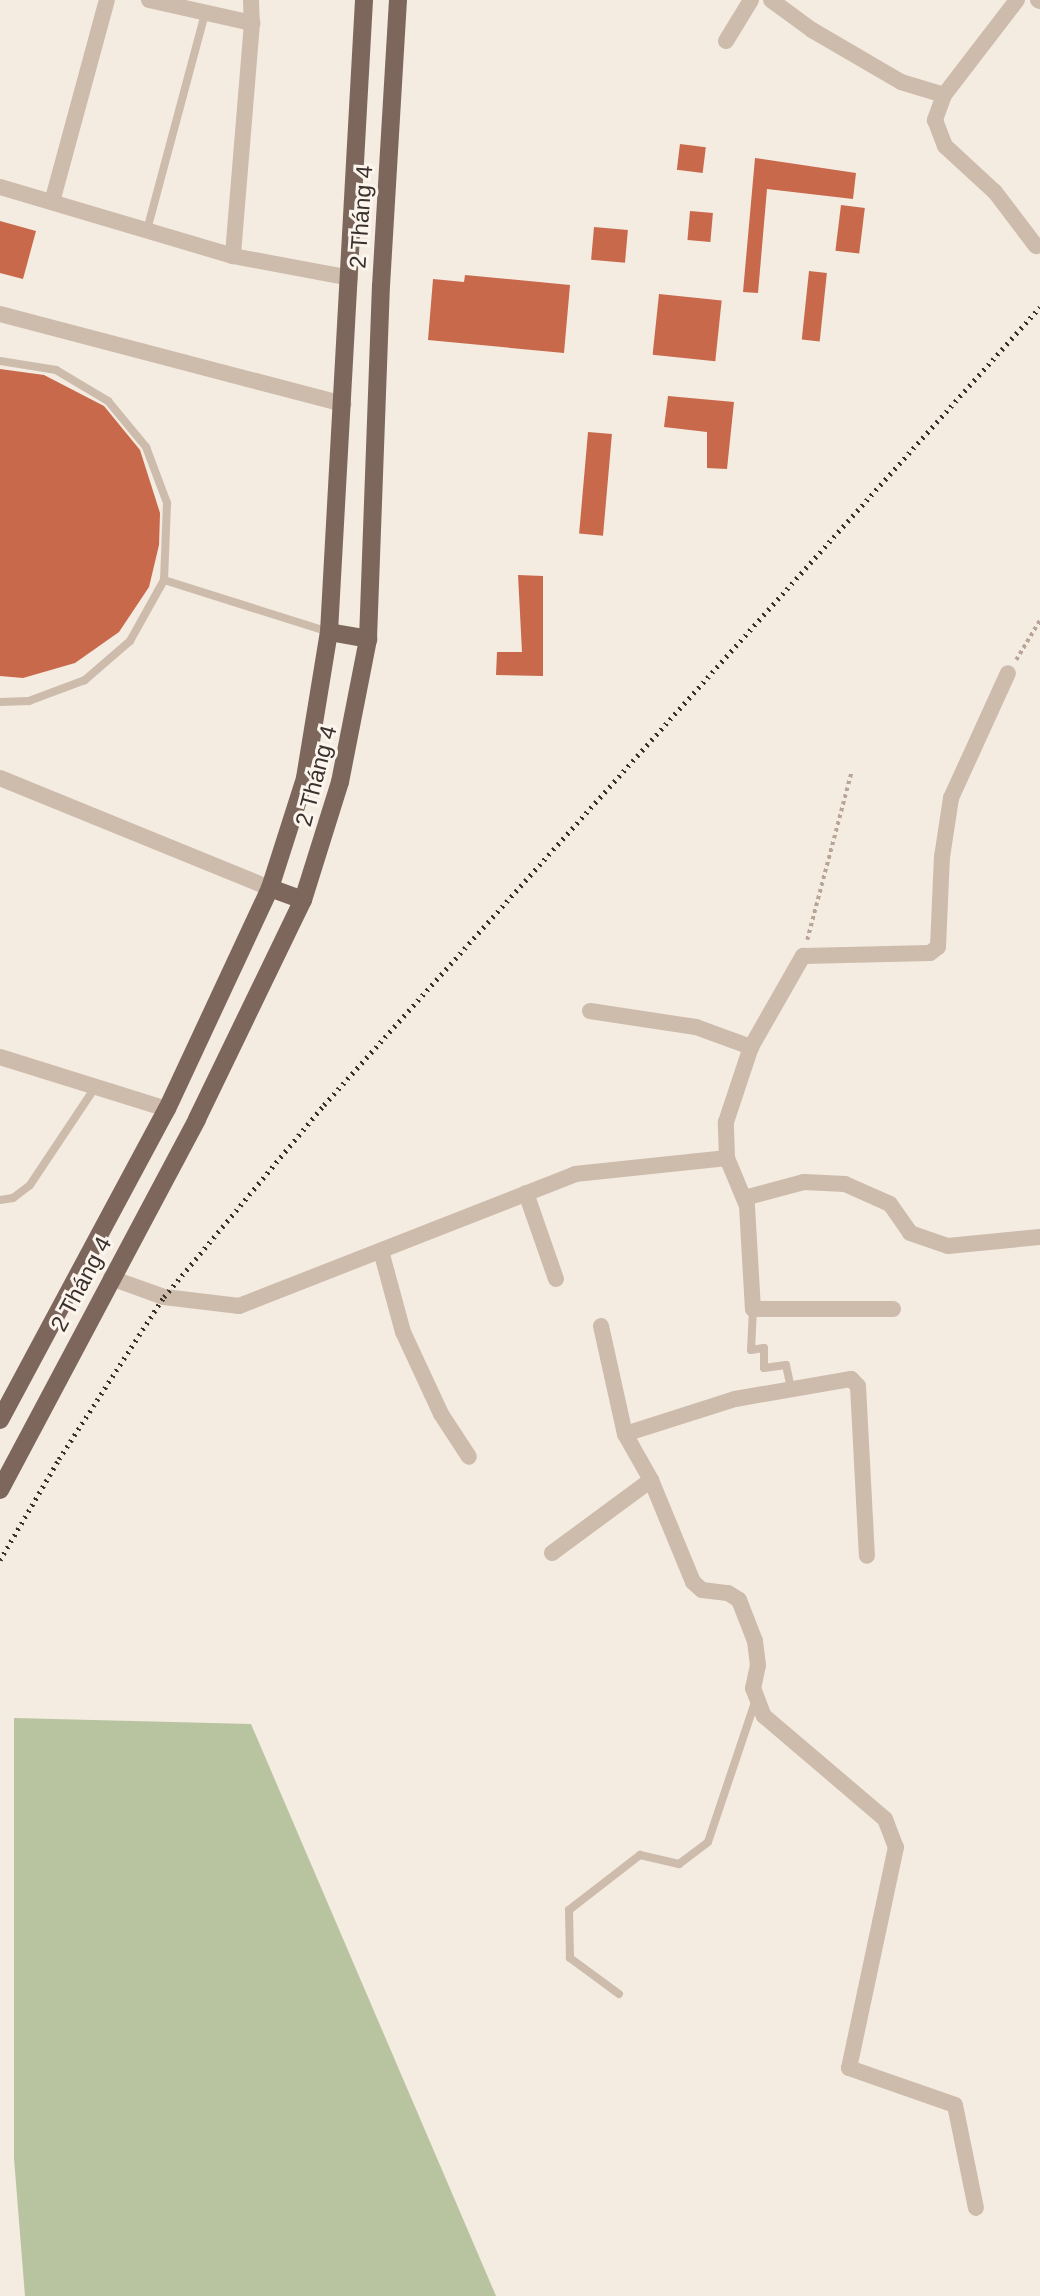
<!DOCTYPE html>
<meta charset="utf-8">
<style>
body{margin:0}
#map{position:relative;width:1040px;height:2296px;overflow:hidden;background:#f4ebe1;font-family:Arial,sans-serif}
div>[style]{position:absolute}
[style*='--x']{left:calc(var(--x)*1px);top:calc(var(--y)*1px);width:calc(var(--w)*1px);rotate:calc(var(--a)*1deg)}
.green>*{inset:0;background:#b8c4a0}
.building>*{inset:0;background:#c8694b;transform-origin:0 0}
.path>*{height:3.5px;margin-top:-1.75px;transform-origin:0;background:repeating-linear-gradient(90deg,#b9a596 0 3.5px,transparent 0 7px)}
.service>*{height:8px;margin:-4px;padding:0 4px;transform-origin:4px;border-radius:4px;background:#cdbbac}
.minor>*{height:16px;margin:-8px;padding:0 8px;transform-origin:8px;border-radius:8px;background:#cdbbac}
.primary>*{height:18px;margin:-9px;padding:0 9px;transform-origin:9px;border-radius:9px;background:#7d675c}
.rail>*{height:5px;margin-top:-2.5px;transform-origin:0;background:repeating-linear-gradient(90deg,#3b302b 0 2px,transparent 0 7px)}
span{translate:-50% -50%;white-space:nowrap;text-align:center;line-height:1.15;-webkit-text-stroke:6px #fbf5ee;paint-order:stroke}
.street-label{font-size:23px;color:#3b302b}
</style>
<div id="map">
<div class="green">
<i style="clip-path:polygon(14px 1718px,251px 1724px,496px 2296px,25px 2296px,14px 2158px)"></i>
</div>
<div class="building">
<i style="left:680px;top:144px;width:26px;height:26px;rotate:7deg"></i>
<i style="clip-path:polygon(755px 158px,856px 173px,853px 199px,767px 189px,758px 293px,743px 292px)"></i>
<i style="left:841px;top:205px;width:24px;height:46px;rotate:7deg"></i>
<i style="left:690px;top:211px;width:23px;height:29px;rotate:5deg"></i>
<i style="clip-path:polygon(0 221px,36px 231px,23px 279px,0 273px)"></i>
<i style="left:594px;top:227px;width:34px;height:33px;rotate:5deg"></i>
<i style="left:809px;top:271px;width:18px;height:69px;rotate:6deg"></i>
<i style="clip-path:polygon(465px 275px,570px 285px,564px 353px,428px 340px,433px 279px,464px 282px)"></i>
<i style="left:659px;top:294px;width:63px;height:61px;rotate:6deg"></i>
<i style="clip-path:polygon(0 369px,44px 375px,104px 406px,140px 450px,160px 513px,159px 545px,149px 587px,119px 632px,75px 663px,23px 678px,0 676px)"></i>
<i style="clip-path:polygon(668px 396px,734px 402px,727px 469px,707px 468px,707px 432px,664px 427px)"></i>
<i style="left:588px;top:432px;width:24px;height:102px;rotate:5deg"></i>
<i style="clip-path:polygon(518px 575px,543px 576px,543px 676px,496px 675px,497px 652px,522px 652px)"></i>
</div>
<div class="path">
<i style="--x:1016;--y:660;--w:47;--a:-59"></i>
<i style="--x:807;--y:940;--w:173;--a:-75.2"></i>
</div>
<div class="service">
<i style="--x:147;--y:230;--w:225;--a:-75"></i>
<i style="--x:0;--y:361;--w:57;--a:9.1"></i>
<i style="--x:56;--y:370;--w:61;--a:30.8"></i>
<i style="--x:108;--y:401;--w:60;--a:50.4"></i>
<i style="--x:146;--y:447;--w:60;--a:69.4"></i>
<i style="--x:167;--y:503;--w:77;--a:92.2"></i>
<i style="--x:164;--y:580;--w:70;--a:119.1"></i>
<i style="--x:130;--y:641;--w:60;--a:139.1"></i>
<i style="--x:85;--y:680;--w:60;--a:159.4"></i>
<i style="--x:29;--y:701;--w:29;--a:178"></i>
<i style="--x:164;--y:580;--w:173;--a:17.5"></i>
<i style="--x:0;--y:1200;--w:13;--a:-9"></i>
<i style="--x:13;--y:1198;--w:21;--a:-37"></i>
<i style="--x:30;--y:1185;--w:119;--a:-56.3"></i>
<i style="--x:753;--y:1309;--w:41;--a:92.8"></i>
<i style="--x:751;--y:1350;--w:13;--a:-9"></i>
<i style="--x:764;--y:1348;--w:20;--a:90"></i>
<i style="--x:764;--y:1368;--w:22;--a:-8"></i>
<i style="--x:786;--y:1365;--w:25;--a:78"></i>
<i style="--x:619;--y:1994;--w:61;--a:-143.7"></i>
<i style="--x:570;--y:1958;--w:48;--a:-91.2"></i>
<i style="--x:569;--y:1910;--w:90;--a:-37.8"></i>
<i style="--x:640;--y:1855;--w:40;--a:13"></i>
<i style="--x:679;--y:1864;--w:36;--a:-37"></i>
<i style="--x:708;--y:1842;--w:151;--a:-71.4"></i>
</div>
<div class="minor">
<i style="--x:149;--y:0;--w:106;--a:12.6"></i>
<i style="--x:252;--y:23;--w:234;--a:94.7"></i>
<i style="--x:233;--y:256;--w:119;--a:10.6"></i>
<i style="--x:251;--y:0;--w:23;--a:88"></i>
<i style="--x:771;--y:0;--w:51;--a:36.2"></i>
<i style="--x:812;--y:30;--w:103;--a:30.3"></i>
<i style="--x:901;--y:82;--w:45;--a:16.8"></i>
<i style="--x:1017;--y:0;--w:120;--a:127.5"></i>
<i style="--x:944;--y:95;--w:27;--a:110"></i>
<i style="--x:935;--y:120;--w:28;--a:69"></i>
<i style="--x:945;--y:146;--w:68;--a:42.6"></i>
<i style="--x:995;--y:192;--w:68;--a:52.8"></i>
<i style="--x:1038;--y:0;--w:2;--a:27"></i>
<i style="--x:726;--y:41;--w:48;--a:-58.6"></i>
<i style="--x:0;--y:187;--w:243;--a:16.5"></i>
<i style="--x:52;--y:202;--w:209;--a:-74.8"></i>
<i style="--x:0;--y:314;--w:355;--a:14.7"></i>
<i style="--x:0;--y:778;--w:292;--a:22.2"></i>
<i style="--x:590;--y:1011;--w:107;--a:8.6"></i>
<i style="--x:696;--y:1027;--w:59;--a:20"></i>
<i style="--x:0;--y:1057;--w:175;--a:17.3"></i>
<i style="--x:727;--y:1158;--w:36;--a:-92"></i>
<i style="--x:726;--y:1122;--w:79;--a:-71.6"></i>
<i style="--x:751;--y:1047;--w:105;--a:-60.3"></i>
<i style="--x:803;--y:956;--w:127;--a:-1.4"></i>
<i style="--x:930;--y:953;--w:10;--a:-37"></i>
<i style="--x:938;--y:947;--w:90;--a:-87.5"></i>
<i style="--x:942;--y:857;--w:60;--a:-81.3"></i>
<i style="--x:951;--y:798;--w:137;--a:-65.5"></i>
<i style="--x:526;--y:1193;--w:91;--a:70.8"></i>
<i style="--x:744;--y:1198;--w:62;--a:-14.9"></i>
<i style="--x:804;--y:1182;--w:41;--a:2.8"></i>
<i style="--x:845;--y:1184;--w:49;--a:24"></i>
<i style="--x:890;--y:1204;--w:35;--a:55"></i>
<i style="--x:910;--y:1233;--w:40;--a:18.9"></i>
<i style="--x:948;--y:1246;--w:92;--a:-5.6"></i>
<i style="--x:381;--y:1251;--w:84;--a:74.8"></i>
<i style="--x:403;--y:1332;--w:90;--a:65.1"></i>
<i style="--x:441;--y:1414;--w:51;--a:56.9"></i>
<i style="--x:111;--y:1278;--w:56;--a:19.7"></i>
<i style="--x:164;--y:1297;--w:76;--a:6.8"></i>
<i style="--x:239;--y:1306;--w:361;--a:-21.4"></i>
<i style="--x:575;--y:1174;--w:153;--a:-6"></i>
<i style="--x:727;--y:1158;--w:52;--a:67.4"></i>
<i style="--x:747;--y:1206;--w:103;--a:86.7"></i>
<i style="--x:753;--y:1309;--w:140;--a:0"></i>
<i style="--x:601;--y:1326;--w:111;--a:77.5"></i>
<i style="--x:625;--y:1434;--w:53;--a:60.5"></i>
<i style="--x:651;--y:1480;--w:110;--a:67.6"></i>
<i style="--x:693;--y:1582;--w:12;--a:42"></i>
<i style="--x:702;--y:1590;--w:26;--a:7"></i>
<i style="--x:728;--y:1593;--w:13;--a:32"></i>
<i style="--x:739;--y:1600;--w:44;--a:68.7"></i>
<i style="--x:755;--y:1641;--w:24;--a:83"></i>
<i style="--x:758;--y:1665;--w:24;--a:102"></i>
<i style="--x:753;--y:1688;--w:30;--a:69"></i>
<i style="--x:764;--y:1716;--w:159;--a:40.4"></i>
<i style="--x:885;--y:1819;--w:30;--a:69"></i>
<i style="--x:896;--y:1847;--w:226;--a:102"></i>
<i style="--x:849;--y:2068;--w:112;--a:19.2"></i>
<i style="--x:955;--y:2105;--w:105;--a:78.5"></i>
<i style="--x:625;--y:1434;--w:115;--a:-17.7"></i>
<i style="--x:735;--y:1399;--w:118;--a:-9.8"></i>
<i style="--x:851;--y:1379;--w:10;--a:45"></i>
<i style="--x:858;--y:1386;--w:170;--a:87"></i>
<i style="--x:552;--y:1553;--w:123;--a:-36.4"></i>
</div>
<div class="primary">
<i style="--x:329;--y:632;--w:40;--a:10"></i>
<i style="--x:270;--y:888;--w:35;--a:20"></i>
<i style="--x:0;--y:1420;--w:353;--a:-61.8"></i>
<i style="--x:167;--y:1109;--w:244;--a:-65"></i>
<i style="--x:270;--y:888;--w:115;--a:-72.3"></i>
<i style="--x:305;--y:778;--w:148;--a:-80.7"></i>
<i style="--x:329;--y:632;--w:633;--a:-86.83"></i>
<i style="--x:0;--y:1490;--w:420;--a:-62"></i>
<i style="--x:197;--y:1119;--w:243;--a:-64.2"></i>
<i style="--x:303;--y:900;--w:124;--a:-72.6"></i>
<i style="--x:340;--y:782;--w:146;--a:-78.9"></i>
<i style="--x:368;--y:639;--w:353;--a:-87.9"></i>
<i style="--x:381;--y:286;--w:287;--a:-86.6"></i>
</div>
<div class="rail">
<i style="--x:0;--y:1560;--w:117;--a:-59.7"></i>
<i style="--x:59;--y:1459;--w:193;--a:-57.1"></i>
<i style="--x:164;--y:1297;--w:250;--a:-50.2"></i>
<i style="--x:324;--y:1105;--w:1072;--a:-48.1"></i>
</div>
<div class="street-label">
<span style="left:361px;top:217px;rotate:-86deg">2 Tháng 4</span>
<span style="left:316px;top:776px;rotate:-75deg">2 Tháng 4</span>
<span style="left:81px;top:1284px;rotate:-62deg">2 Tháng 4</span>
</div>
</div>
